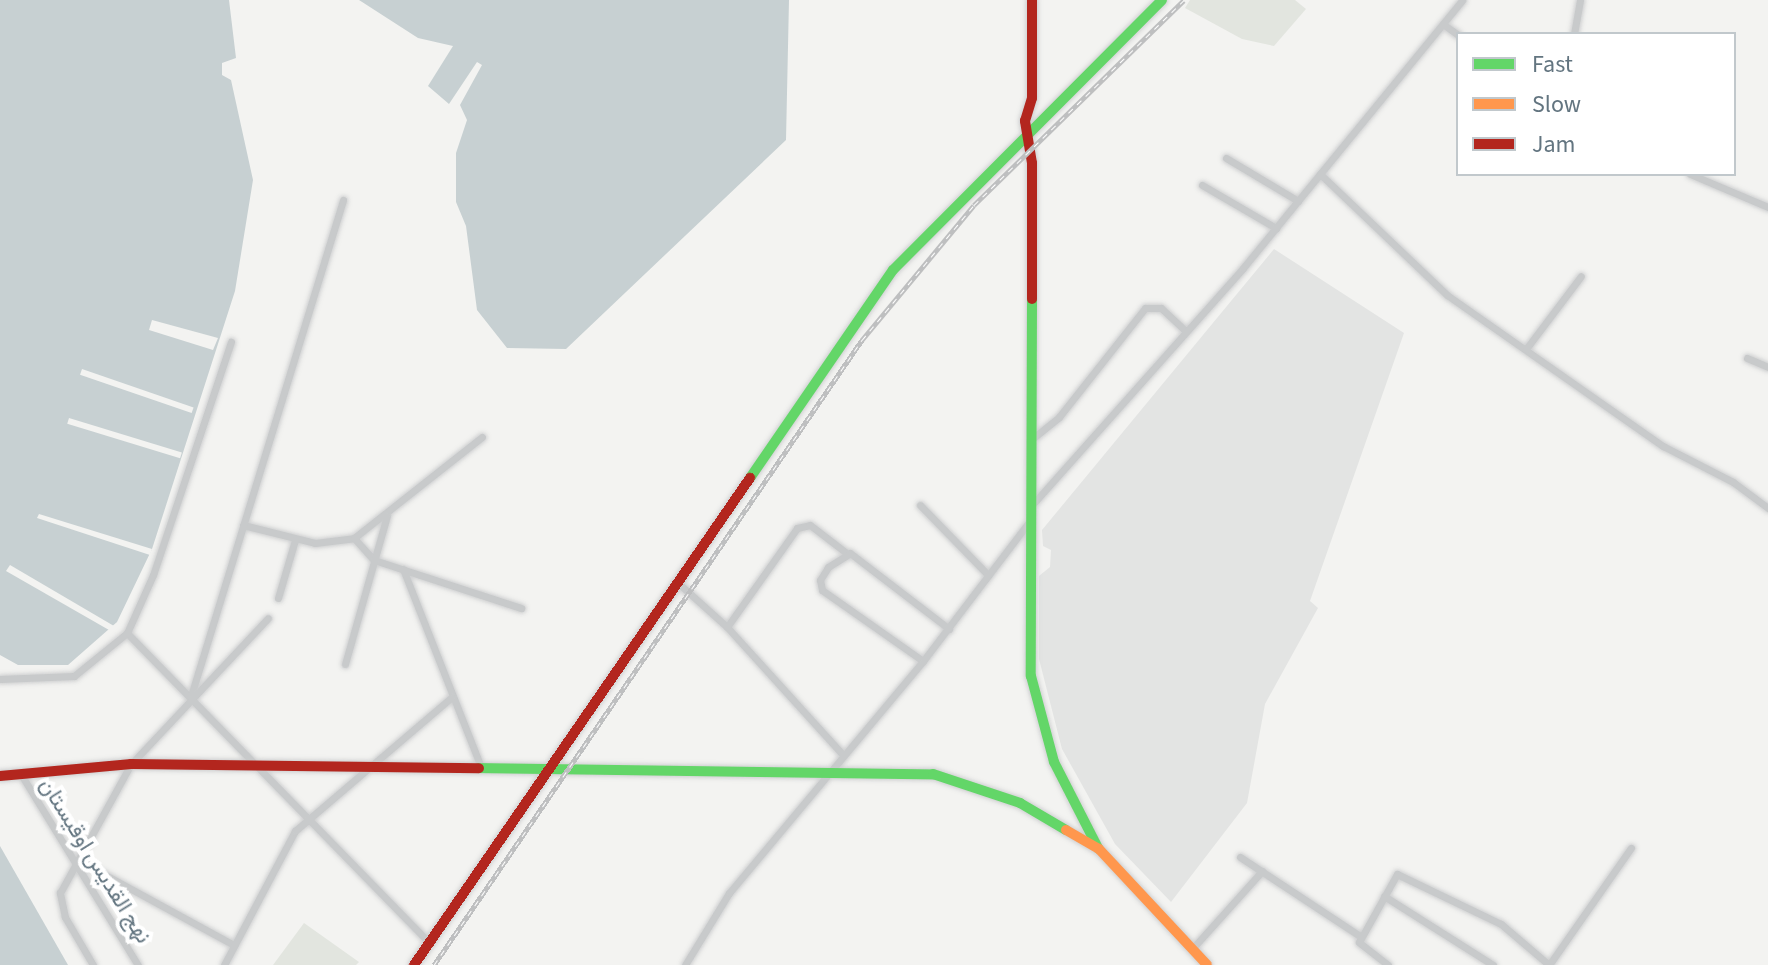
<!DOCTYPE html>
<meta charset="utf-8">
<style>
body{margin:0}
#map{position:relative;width:1768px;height:965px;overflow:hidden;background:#f3f3f1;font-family:"Source Sans 3",Vazirmatn,sans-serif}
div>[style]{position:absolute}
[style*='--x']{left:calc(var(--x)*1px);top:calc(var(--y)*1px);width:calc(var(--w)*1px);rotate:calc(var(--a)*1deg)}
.built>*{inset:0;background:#e3e4e3}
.green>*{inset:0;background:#e2e5df}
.water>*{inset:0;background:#c7d0d2}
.pier>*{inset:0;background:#f3f3f1;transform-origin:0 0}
.roads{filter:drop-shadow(0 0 2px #cfd0d1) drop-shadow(0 0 2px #cfd0d1)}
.street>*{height:7px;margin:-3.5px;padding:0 3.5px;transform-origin:3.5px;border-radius:3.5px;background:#c8cacb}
.fast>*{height:10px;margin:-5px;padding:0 5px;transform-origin:5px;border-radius:5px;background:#63d668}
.slow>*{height:10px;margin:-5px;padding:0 5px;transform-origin:5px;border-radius:5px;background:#ff974d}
.jam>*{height:10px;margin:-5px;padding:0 5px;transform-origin:5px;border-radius:5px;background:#b3261e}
.rail>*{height:5px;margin-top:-2.5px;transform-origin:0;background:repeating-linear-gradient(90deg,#fff 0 6px,#bebfc0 0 12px);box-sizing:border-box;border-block:2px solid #bebfc0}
span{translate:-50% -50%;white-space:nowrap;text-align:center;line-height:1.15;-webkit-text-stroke:8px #fff;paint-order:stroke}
.street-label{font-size:22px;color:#637580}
.legend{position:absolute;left:1456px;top:32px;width:280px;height:144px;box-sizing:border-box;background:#fff;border:2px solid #c1c8cc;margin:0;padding:10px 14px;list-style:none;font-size:24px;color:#637580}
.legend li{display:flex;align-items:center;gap:16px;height:40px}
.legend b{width:40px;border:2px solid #c1c8cc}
</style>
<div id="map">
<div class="built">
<i style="clip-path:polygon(1274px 249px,1404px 333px,1310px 601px,1318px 608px,1265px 704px,1247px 803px,1171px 902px,1115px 844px,1062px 749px,1039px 659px,1039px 576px,1050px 567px,1051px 550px,1043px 546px,1042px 530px)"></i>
</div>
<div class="green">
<i style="clip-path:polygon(1190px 0,1295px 0,1306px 9px,1274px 46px,1242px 39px,1185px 8px)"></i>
<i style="clip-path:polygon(304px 923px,359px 962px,356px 965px,273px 965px)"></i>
</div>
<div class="water">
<i style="clip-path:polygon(0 0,229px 0,236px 58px,222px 63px,222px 75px,231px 80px,253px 180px,235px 291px,152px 549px,117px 622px,68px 665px,18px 665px,0 655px)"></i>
<i style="clip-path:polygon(359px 0,789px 0,786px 140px,566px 349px,507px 348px,477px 310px,466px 226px,456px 202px,456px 153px,467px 120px,460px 105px,482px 65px,477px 62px,449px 104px,428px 86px,453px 46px,418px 38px)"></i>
<i style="clip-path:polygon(0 846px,68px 965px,0 965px)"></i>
</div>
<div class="pier">
<i style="clip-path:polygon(152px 320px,218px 338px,213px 350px,149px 330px)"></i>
<i style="left:82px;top:369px;width:118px;height:6px;rotate:19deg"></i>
<i style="left:69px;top:418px;width:118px;height:6px;rotate:17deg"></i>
<i style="clip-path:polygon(39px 514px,152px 549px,150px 555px,37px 518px)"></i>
<i style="clip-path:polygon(10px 565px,114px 626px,109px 630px,6px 571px)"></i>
</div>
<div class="roads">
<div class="street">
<i style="--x:1443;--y:24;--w:19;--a:36"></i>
<i style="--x:1574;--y:34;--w:35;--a:-80"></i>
<i style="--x:1226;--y:158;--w:84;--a:30.8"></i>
<i style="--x:1320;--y:174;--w:175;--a:43.6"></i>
<i style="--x:1447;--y:295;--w:264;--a:35"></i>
<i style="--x:1663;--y:446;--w:79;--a:27.2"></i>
<i style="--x:1733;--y:482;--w:44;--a:36.6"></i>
<i style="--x:1690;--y:174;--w:85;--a:22.9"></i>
<i style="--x:1202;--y:185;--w:86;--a:30.2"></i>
<i style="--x:1526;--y:349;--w:91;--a:-53"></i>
<i style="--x:1747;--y:358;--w:23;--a:23"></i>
<i style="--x:1032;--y:439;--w:35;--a:-39"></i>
<i style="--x:1059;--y:417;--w:139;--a:-51.7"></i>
<i style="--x:1145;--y:308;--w:16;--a:0"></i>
<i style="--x:1161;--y:308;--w:33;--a:43"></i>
<i style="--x:920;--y:505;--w:98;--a:45.8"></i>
<i style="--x:1032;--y:505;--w:317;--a:-48.3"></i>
<i style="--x:1243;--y:268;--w:346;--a:-50.7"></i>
<i style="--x:243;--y:525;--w:74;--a:14"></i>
<i style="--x:315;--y:543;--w:39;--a:-7"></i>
<i style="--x:354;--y:538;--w:163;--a:-38.3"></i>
<i style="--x:354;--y:538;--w:30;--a:48"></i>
<i style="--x:374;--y:560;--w:155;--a:18.1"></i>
<i style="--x:403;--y:569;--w:213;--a:68.5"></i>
<i style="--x:677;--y:582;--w:67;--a:42"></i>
<i style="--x:727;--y:627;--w:173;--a:47.8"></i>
<i style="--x:278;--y:598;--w:60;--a:-73.7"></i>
<i style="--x:727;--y:627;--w:121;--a:-54.7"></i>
<i style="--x:797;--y:528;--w:13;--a:-13"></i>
<i style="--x:810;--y:525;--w:44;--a:37.6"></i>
<i style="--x:127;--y:633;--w:433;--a:45.7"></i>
<i style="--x:923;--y:661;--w:123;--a:-144.9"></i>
<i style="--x:822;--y:590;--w:10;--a:-101"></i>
<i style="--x:820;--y:580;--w:15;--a:-58"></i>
<i style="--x:828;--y:567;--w:26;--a:-32"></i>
<i style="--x:850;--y:553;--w:125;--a:37.5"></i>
<i style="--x:345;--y:664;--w:154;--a:-74.2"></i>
<i style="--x:0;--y:679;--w:74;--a:-2.3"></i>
<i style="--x:74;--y:676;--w:68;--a:-39.1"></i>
<i style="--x:127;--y:633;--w:64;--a:-65.9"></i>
<i style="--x:153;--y:575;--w:246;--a:-71.5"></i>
<i style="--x:190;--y:699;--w:522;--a:-72.95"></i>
<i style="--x:22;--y:776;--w:222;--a:58.5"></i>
<i style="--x:1240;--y:857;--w:144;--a:33.4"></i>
<i style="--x:78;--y:860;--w:178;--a:28.6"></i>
<i style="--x:1384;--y:896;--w:129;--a:32.3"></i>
<i style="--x:1192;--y:949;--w:105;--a:-48.1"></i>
<i style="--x:93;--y:965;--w:56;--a:-120.3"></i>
<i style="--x:65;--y:917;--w:25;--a:-102"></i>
<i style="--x:60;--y:893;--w:147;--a:-61.2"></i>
<i style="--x:131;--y:764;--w:200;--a:-46.8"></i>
<i style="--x:224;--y:965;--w:152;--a:-62.1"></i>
<i style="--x:295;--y:831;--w:206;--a:-40.5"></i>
<i style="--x:685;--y:965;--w:84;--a:-58.6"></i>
<i style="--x:729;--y:893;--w:302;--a:-50.1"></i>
<i style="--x:923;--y:661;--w:175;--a:-52.7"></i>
<i style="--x:1388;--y:965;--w:37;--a:-142"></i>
<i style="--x:1359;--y:942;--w:78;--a:-60.8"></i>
<i style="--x:1397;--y:874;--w:115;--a:25.7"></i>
<i style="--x:1501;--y:924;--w:63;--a:40.5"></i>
<i style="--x:1549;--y:965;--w:143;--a:-55"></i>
</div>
<div class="fast">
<i style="--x:1032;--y:299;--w:377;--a:90.2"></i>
<i style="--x:1031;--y:676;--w:89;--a:75"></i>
<i style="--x:1054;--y:762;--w:97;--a:62.9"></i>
<i style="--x:750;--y:478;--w:252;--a:-55.5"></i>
<i style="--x:893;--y:270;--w:381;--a:-45.1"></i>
<i style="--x:479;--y:768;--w:454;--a:0.8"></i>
<i style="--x:933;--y:774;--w:92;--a:18.4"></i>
<i style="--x:1020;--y:803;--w:53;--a:30.4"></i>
</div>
<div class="slow">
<i style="--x:1066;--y:830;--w:38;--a:30"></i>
<i style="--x:1099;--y:849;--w:158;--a:47"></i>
</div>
<div class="jam">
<i style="--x:1032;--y:299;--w:136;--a:-90"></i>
<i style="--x:1032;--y:163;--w:43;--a:-99.5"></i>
<i style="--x:1025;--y:121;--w:24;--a:-73"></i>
<i style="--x:1032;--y:98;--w:98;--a:-90"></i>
<i style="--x:0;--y:776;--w:132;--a:-5.2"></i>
<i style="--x:131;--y:764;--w:348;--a:0.7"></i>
<i style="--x:414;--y:965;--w:592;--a:-55.4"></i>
</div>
</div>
<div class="rail">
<i style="--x:434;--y:965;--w:758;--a:-55.6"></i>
<i style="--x:862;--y:340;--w:175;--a:-50.3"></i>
<i style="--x:974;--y:205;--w:293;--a:-44.3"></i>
</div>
<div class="street-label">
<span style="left:95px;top:861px;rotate:58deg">نهج القديس اوقيستان</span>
</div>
<ul class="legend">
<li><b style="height:10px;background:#63d668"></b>Fast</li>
<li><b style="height:10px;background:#ff974d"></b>Slow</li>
<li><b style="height:10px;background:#b3261e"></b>Jam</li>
</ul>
</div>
